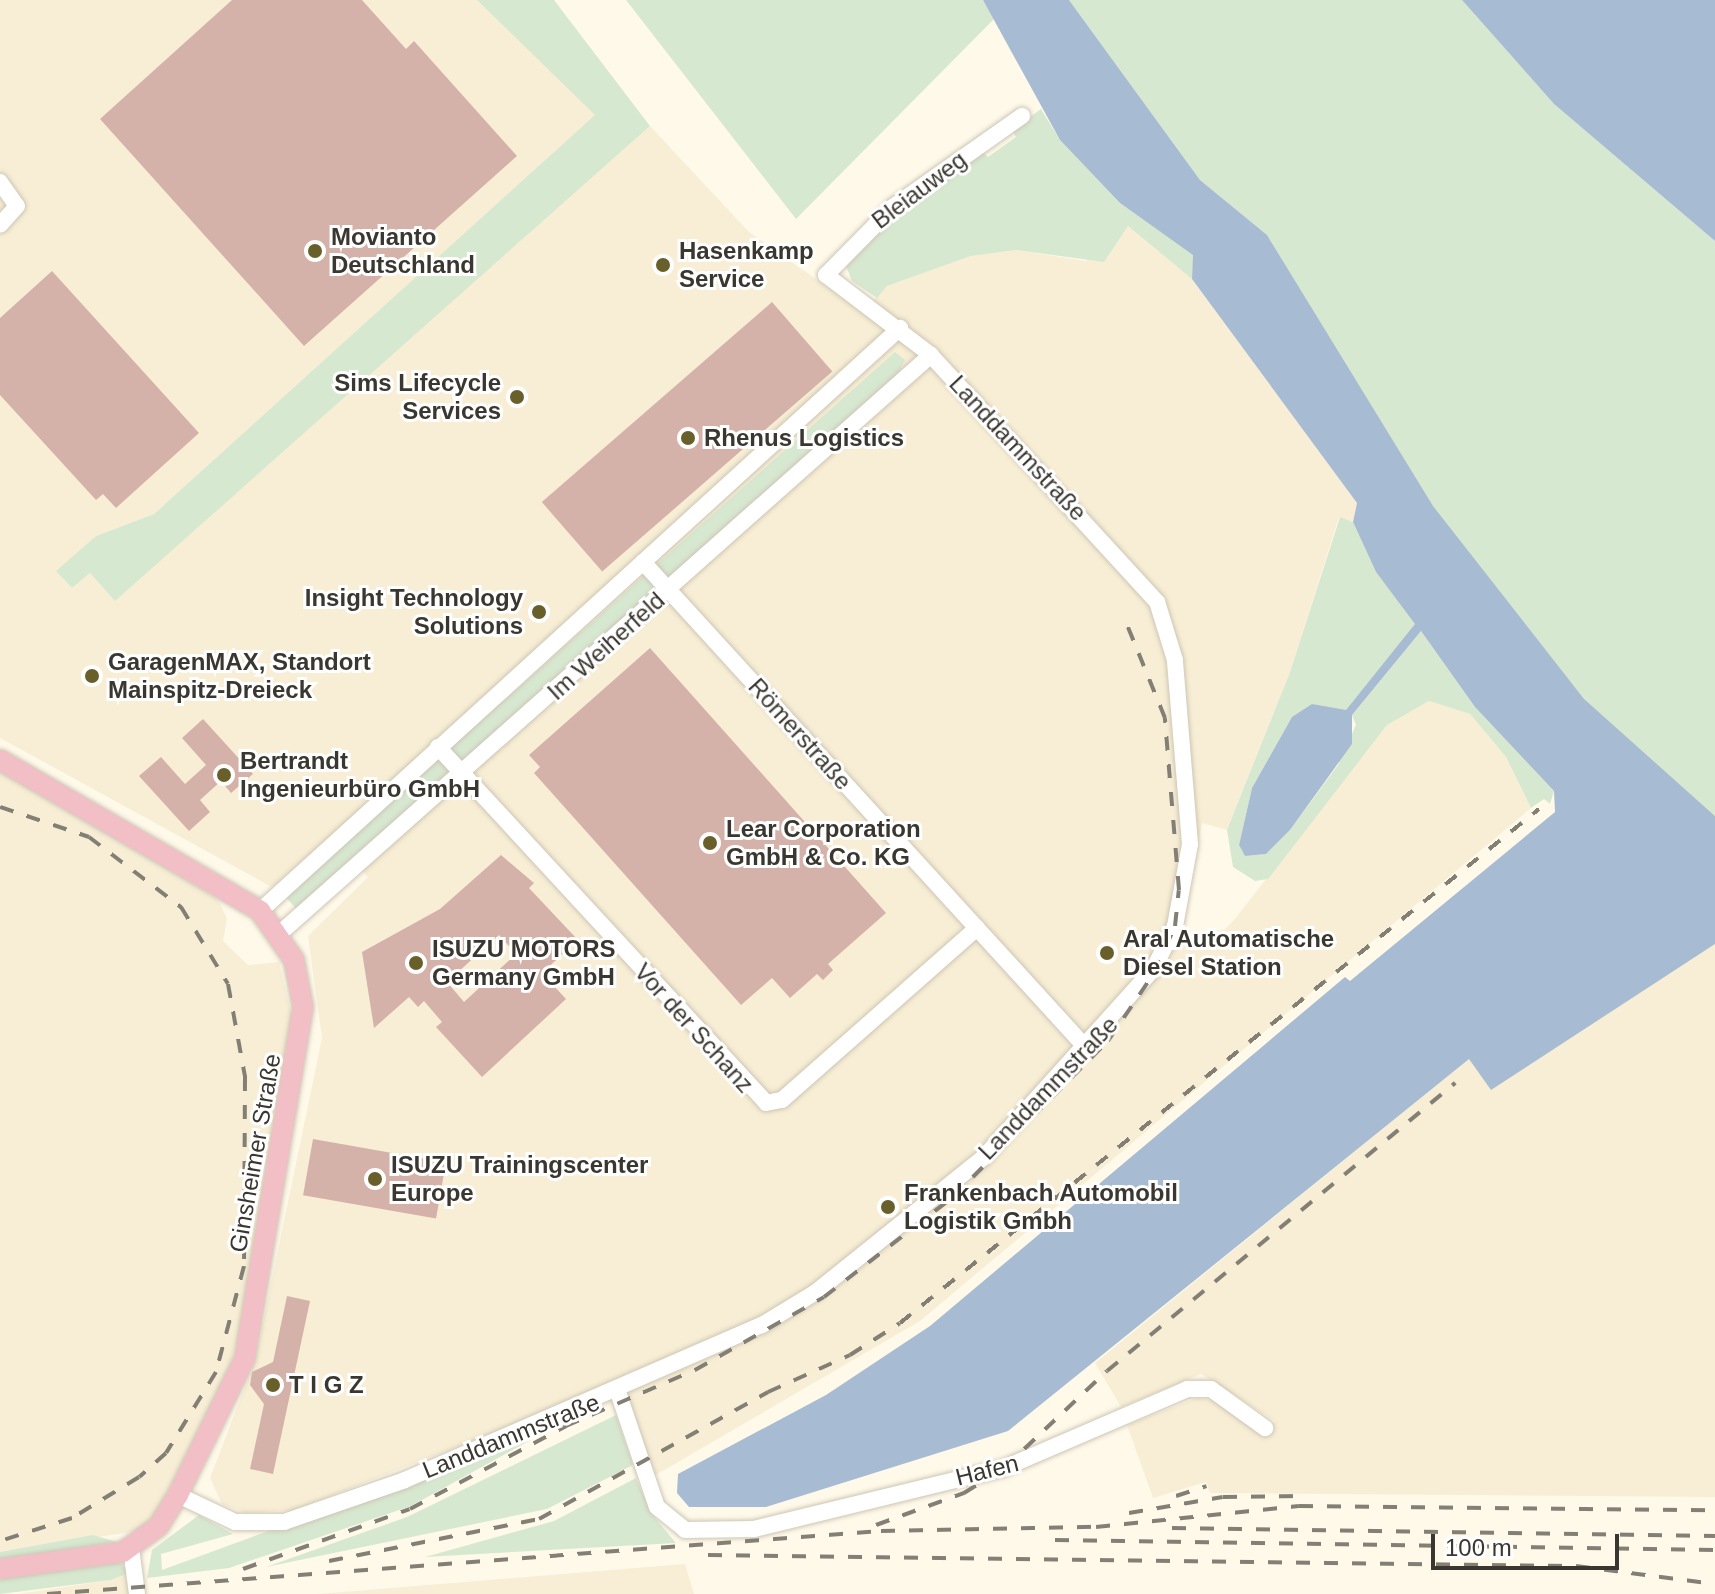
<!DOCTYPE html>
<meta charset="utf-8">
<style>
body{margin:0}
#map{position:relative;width:1715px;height:1594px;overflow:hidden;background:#fff9ea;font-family:Helvetica,sans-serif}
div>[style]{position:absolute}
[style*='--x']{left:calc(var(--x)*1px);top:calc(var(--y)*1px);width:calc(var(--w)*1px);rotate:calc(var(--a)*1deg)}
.built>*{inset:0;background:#f8eed5}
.green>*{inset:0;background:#d7e8d1}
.water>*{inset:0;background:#a7bbd3}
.building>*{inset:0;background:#d4b2a9;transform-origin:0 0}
.roads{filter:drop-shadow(0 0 2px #cdc6b5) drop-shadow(0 0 2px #cdc6b5)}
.minor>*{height:16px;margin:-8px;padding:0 8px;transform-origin:8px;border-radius:8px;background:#fff}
.major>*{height:20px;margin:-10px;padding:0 10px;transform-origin:10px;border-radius:10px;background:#f1bfc5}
.rail>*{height:4px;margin-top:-2px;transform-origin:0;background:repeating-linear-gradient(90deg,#837f75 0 14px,transparent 0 28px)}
.dots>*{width:22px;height:22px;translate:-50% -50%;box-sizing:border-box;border:4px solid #fff;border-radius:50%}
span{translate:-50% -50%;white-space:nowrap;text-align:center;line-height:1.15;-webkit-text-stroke:6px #fff;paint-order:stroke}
.street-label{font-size:24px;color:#3a3730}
.poi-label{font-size:24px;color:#3a3730;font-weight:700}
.left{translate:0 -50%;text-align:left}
.right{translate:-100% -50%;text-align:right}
.scale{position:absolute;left:1431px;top:1534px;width:188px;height:36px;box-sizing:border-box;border:4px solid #3a3730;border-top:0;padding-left:10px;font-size:24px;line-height:28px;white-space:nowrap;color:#3a3730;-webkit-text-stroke:6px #fff;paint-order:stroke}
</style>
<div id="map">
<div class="built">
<i style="clip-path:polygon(0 0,477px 0,596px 115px,154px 514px,96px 536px,57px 571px,72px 588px,90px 573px,115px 600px,650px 126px,749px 232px,863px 312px,887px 286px,971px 256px,1016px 250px,1086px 261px,1128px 226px,1192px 279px,1357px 503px,1353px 522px,1339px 517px,1290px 672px,1227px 830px,1202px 823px,1184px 925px,1192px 933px,1224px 930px,1234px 920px,1387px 725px,1429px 701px,1470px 714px,1506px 757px,1531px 808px,920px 1321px,654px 1476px,621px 1383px,294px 1510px,246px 1513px,222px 1504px,210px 1478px,255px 1361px,322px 1038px,308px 936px,368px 877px,328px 838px,272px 887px,0 738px)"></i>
<i style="clip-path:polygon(0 772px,136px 845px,219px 901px,227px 919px,223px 941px,248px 965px,279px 962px,292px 1017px,241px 1333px,221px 1390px,154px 1517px,137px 1531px,0 1552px)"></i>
<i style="clip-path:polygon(1715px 944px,1715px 1497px,1210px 1493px,1206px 1482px,1153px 1498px,1127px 1425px,1197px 1398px,1215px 1401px,1262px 1435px,1275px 1421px,1201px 1374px,1121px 1407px,1095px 1363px,1469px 1058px,1491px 1089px)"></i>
<i style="clip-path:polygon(685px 1564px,694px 1594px,318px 1594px)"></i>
<i style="clip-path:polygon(129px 1573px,130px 1594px,18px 1594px,111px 1580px)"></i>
</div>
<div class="green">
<i style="clip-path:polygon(477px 0,554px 0,650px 126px,115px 601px,90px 573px,72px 588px,56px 571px,96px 536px,154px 514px,595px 115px)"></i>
<i style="clip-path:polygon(626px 0,983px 0,994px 19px,796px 219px)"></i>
<i style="clip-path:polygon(1069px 0,1462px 0,1554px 104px,1715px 241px,1715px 816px,1583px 699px,1432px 506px,1267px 235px,1200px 180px)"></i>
<i style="clip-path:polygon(1041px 109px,1060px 140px,1120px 203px,1194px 255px,1192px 279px,1128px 226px,1104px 262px,1016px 250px,971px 256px,887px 286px,877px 298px,852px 281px,846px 266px,862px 240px,981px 150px,988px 157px,1016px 137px,1012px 130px)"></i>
<i style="clip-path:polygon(895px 352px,905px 360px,898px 374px,299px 912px,285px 896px)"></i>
<i style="clip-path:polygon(1340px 517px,1353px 522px,1376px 572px,1416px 624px,1346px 710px,1292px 717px,1252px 788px,1239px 845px,1245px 856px,1266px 854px,1290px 830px,1338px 765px,1356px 725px,1352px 715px,1421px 631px,1475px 707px,1554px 791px,1550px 804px,1544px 799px,1531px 808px,1506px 757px,1470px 714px,1429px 701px,1387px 725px,1268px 879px,1255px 881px,1233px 867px,1227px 830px,1290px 672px)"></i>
<i style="clip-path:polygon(616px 1415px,633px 1465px,547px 1509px,266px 1567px,407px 1517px)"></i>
<i style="clip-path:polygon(558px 1425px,411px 1506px,229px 1568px,147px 1578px,152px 1550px,199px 1515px,233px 1534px,161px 1554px,162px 1570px)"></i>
<i style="clip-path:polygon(636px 1478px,651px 1513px,676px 1543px,425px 1557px,554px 1521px)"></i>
<i style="clip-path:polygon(93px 1535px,117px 1542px,0 1560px,0 1552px)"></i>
<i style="clip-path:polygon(120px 1562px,129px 1573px,111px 1580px,0 1594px,0 1579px)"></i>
</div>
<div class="water">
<i style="clip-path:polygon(983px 0,1069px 0,1200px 180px,1267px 235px,1433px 506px,1584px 699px,1715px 816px,1715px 944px,1491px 1090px,1469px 1059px,1008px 1431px,766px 1507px,689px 1507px,677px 1493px,678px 1474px,826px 1395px,930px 1326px,1345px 977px,1350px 981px,1555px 812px,1554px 791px,1475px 707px,1421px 631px,1352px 715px,1352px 744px,1290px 830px,1266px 854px,1245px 856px,1239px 845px,1252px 788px,1292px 717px,1312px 704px,1346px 710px,1415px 624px,1376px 572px,1353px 522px,1357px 503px,1192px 279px,1193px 255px,1120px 203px,1060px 140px)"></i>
<i style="clip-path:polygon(1462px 0,1715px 0,1715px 241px,1554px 104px)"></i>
</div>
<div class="building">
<i style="clip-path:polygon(232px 0,362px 0,406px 49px,414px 41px,517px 156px,304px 346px,100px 119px)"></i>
<i style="clip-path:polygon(52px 271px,199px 433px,116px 508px,103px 494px,96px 500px,0 395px,0 318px)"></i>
<i style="left:772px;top:302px;width:92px;height:305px;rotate:49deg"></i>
<i style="clip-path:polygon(650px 648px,886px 913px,828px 964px,833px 970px,823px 980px,817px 974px,790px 998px,772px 978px,741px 1005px,534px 773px,540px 767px,529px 755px)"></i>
<i style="clip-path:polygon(203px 719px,253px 774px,231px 793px,221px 781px,200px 800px,210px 812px,189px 831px,139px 776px,161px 757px,185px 784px,206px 765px,182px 738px)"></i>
<i style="clip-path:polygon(evenodd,501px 855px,534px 883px,529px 888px,578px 940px,542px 973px,566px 999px,482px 1077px,436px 1027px,442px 1022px,424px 1001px,418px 1007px,409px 997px,374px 1028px,362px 952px,440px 909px,501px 855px,499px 935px,516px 954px,464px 1002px,447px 982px,499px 935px)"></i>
<i style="left:313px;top:1139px;width:135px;height:57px;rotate:10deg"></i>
<i style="clip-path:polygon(287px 1296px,310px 1301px,273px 1474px,250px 1469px,264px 1404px,250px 1385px,252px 1372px,273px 1362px)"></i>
</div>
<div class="roads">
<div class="minor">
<i style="--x:0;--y:182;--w:29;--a:55"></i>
<i style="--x:17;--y:206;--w:25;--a:132"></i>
<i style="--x:643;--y:562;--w:659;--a:47.64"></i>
<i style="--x:438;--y:747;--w:484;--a:47.3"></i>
<i style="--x:766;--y:1103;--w:16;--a:-11"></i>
<i style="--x:782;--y:1100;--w:260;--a:-41.4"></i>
<i style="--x:260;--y:911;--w:866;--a:-42.33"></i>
<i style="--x:279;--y:934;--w:872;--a:-41.61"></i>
<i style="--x:618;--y:1392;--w:121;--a:71.3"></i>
<i style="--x:657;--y:1507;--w:36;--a:39"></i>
<i style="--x:685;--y:1530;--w:69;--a:-0.8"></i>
<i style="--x:754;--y:1529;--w:257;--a:-13.7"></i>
<i style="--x:1004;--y:1468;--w:199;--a:-23.3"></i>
<i style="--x:1187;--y:1389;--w:24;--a:0"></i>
<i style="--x:1211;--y:1389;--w:67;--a:35.8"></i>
<i style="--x:178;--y:1495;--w:63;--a:25.3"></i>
<i style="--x:235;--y:1522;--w:49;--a:0"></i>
<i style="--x:284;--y:1522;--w:128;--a:-19.1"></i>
<i style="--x:405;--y:1480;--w:389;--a:-23.5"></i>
<i style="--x:762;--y:1325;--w:63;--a:-31.4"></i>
<i style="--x:816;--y:1292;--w:216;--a:-38.8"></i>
<i style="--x:984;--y:1157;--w:254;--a:-48"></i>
<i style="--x:1154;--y:968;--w:47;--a:-63.4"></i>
<i style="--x:1175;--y:926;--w:83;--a:-79.6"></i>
<i style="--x:1190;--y:844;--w:185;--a:-94.7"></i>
<i style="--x:1175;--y:660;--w:61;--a:-107.2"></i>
<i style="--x:1157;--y:602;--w:335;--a:-132.5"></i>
<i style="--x:931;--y:355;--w:132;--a:-142.7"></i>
<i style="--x:826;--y:275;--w:95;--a:-45.4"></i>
<i style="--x:893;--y:207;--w:158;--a:-35.2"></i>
<i style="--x:131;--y:1548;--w:46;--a:82.6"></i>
</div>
<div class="major">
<i style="--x:0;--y:760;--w:301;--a:30.1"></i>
<i style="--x:260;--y:911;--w:60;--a:55.2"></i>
<i style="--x:294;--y:960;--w:48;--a:79.2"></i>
<i style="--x:303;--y:1007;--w:356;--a:99.4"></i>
<i style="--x:245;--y:1358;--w:153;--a:116.1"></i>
<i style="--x:178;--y:1495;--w:36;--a:122"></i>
<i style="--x:159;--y:1526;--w:44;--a:144.2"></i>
<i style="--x:123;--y:1552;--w:124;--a:172.1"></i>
</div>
</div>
<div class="rail">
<i style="--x:0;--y:807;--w:94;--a:18.6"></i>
<i style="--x:89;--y:837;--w:116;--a:37.3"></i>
<i style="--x:181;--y:907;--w:90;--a:58.6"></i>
<i style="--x:228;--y:984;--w:95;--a:79.6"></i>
<i style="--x:245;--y:1077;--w:189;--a:90.3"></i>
<i style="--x:244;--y:1266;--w:110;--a:104.8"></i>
<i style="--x:216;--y:1372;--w:95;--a:121.7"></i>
<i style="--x:166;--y:1453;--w:36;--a:138"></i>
<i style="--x:139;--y:1477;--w:79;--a:148.5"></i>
<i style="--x:72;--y:1518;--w:76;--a:162.3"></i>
<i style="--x:1176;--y:1496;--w:32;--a:-18"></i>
<i style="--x:1129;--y:1513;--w:95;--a:-9.7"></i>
<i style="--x:1223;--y:1497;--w:80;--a:-0.7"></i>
<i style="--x:876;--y:1525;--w:94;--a:-20"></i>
<i style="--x:964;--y:1493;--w:47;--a:-32"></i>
<i style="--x:1004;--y:1468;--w:141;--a:-43.3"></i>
<i style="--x:1107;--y:1371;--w:452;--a:-39.6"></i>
<i style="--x:1172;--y:1528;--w:543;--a:0.84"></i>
<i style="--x:1055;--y:1540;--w:660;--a:0.87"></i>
<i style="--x:708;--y:1555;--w:868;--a:0.73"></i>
<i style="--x:1576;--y:1566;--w:140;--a:7.4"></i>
<i style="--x:329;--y:1561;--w:214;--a:-11.3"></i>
<i style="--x:539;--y:1519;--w:262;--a:-29"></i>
<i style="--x:768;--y:1392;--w:90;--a:-24.3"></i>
<i style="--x:850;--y:1355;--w:59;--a:-32.6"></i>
<i style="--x:900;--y:1323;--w:820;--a:-38.81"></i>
<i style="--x:243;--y:1569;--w:177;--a:-19.8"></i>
<i style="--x:410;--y:1509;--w:177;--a:-28"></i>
<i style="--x:566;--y:1426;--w:141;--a:-23.5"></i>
<i style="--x:695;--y:1370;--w:148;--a:-29.5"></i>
<i style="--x:824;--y:1297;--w:163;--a:-37.8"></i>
<i style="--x:953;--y:1197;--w:220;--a:-45.2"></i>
<i style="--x:1108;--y:1041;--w:82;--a:-55.9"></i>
<i style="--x:1154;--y:973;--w:51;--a:-65.9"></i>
<i style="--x:1175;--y:926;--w:36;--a:-84"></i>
<i style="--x:1179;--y:890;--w:173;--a:-94.7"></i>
<i style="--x:1165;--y:718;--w:106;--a:-112.2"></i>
<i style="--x:47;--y:1594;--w:836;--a:-4.32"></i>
<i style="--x:881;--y:1531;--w:215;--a:-1.1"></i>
<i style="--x:1096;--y:1527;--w:204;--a:-5.9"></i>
<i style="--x:1299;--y:1506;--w:416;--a:0.6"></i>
</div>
<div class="dots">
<i style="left:315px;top:251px;background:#685f2b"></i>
<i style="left:663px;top:265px;background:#685f2b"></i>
<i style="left:517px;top:397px;background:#685f2b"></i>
<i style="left:688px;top:438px;background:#685f2b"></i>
<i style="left:539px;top:612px;background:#685f2b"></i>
<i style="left:92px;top:676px;background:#685f2b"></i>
<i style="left:224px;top:775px;background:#685f2b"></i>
<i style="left:710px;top:843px;background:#685f2b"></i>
<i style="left:1107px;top:953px;background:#685f2b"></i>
<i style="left:416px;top:963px;background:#685f2b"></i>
<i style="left:375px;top:1179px;background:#685f2b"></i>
<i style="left:888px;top:1207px;background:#685f2b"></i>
<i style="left:273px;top:1385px;background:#685f2b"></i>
</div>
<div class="street-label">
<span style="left:919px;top:190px;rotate:-37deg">Bleiauweg</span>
<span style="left:1018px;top:448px;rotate:47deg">Landdammstraße</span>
<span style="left:606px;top:646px;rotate:-42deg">Im Weiherfeld</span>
<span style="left:800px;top:734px;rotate:48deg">Römerstraße</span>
<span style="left:694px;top:1028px;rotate:48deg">Vor der Schanz</span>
<span style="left:1048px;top:1088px;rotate:-46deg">Landdammstraße</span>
<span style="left:255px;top:1153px;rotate:-80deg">Ginsheimer Straße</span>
<span style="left:511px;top:1436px;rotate:-22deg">Landdammstraße</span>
<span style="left:987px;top:1470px;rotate:-14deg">Hafen</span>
</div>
<div class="poi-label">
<span class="left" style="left:331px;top:251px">Movianto<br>Deutschland</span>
<span class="left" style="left:679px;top:265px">Hasenkamp<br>Service</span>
<span class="right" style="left:501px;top:397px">Sims Lifecycle<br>Services</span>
<span class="left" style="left:704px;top:438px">Rhenus Logistics</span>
<span class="right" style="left:523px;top:612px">Insight Technology<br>Solutions</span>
<span class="left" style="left:108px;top:676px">GaragenMAX, Standort<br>Mainspitz-Dreieck</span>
<span class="left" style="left:240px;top:775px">Bertrandt<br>Ingenieurbüro GmbH</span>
<span class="left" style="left:726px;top:843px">Lear Corporation<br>GmbH &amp; Co. KG</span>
<span class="left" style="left:1123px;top:953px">Aral Automatische<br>Diesel Station</span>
<span class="left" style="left:432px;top:963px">ISUZU MOTORS<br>Germany GmbH</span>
<span class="left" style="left:391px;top:1179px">ISUZU Trainingscenter<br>Europe</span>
<span class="left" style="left:904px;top:1207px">Frankenbach Automobil<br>Logistik Gmbh</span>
<span class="left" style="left:289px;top:1385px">T I G Z</span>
</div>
<div class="scale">100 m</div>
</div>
